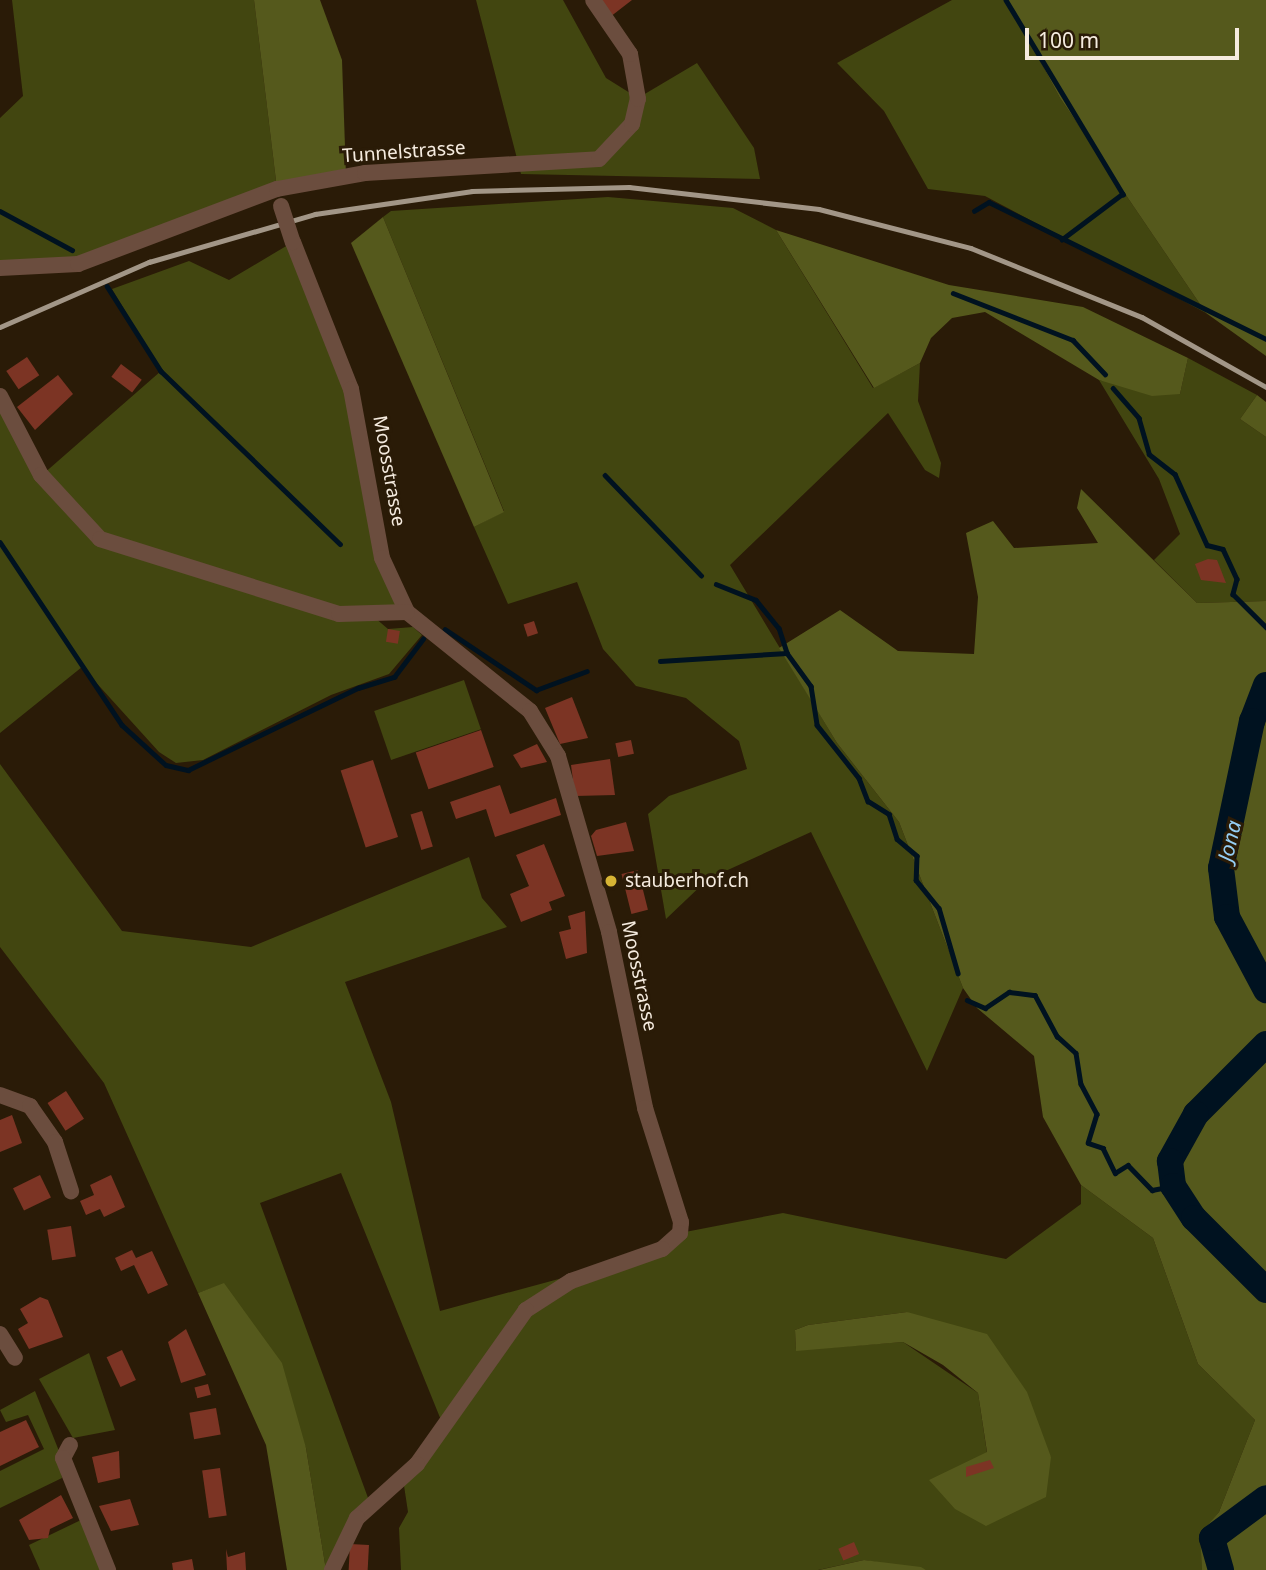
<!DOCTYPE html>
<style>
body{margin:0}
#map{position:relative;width:1266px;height:1570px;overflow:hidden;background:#2a1b07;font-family:"Noto Sans",sans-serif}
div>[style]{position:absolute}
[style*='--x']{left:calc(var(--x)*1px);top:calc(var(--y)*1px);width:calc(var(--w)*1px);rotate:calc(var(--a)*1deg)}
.green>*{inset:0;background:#424610;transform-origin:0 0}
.forest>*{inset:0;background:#55591c}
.stream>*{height:4.5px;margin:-2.25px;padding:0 2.25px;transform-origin:2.25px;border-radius:2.25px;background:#001220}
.river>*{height:26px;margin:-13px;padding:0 13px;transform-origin:13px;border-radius:13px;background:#001220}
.building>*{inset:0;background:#7c3424;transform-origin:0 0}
.minor>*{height:16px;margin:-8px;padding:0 8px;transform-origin:8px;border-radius:8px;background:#6b4d3e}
.rail>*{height:4.5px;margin:-2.25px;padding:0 2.25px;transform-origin:2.25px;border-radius:2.25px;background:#a29687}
.minor-bridge>*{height:16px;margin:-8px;padding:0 8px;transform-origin:8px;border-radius:8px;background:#6b4d3e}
.dots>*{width:19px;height:19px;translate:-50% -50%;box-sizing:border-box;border:4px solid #2a1b07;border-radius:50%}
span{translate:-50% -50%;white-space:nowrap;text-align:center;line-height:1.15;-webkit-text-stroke:6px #2a1b07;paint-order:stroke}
.street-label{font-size:19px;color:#f5ebdf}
.poi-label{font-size:19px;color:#f5ebdf}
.left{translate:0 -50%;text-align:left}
.water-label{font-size:21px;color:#95cef5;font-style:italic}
.scale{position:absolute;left:1025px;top:28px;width:214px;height:32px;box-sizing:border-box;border:4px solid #f5ebdf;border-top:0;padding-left:9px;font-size:21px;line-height:24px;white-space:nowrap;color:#f5ebdf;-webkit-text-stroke:5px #2a1b07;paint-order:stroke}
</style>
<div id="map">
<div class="green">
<i style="clip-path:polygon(12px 0,254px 0,277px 189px,78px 264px,0 268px,0 118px,23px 96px)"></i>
<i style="clip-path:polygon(476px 0,563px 0,606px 78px,638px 98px,697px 63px,754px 148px,760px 179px,521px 174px)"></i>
<i style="clip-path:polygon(952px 0,1007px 0,1060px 98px,1206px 313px,985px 196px,928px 189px,884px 111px,837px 63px)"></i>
<i style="clip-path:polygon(608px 197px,733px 208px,776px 230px,873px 388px,920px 363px,918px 401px,941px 463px,939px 478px,925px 470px,888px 413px,730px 565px,837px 743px,899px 822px,963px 988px,927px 1071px,811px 832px,708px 879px,666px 919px,648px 814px,669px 796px,747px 769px,739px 741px,686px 698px,636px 686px,603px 649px,577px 582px,508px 604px,474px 527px,504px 511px,383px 217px,391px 211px)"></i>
<i style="clip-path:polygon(293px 242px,351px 389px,382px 558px,407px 612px,374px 617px,388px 629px,413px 627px,422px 635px,389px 674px,331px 695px,203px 760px,176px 763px,159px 752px,82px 667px,0 733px,0 396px,42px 475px,161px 371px,112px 289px,189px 261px,229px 280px)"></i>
<i style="clip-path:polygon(1188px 358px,1257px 395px,1240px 419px,1266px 437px,1266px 601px,1197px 603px,1154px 560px,1180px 534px,1159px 479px,1099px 380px,1180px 394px)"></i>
<i style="left:464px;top:680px;width:52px;height:95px;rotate:71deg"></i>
<i style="clip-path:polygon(evenodd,0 764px,122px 931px,251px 947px,469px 857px,482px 898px,507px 927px,345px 982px,391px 1102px,440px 1311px,603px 1267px,680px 1233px,783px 1213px,1006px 1259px,1081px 1204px,1081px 1185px,1153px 1238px,1198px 1364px,1255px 1420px,1219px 1512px,1201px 1534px,1202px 1570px,926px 1570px,864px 1560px,818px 1570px,401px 1570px,399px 1528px,408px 1512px,403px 1479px,445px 1430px,341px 1173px,260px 1203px,371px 1506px,326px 1570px,306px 1448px,224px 1284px,198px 1293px,104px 1083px,0 947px,0 764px,907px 1312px,1051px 1457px,987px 1453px,978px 1393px,903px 1342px,796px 1350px,795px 1330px,808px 1325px,907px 1312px)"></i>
<i style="clip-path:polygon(89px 1353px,115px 1430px,73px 1438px,39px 1379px)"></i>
<i style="clip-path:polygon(35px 1391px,59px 1451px,62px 1478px,0 1508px,0 1471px,44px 1449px,28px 1415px,6px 1422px,0 1410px)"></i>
<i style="clip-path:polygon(83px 1519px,103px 1570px,40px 1570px,29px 1545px)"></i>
</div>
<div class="forest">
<i style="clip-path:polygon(254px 0,320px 0,342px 60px,346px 176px,277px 189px)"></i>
<i style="clip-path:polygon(1007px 0,1266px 0,1266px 356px,1206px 313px,1060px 98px)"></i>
<i style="clip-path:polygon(383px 217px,504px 512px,474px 527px,351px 243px)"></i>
<i style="clip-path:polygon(776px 230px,949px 285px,1083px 307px,1188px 358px,1180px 394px,1152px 396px,1099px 380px,985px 312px,952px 318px,931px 338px,920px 363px,874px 388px)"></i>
<i style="clip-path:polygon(1257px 395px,1266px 402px,1266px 437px,1240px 419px)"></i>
<i style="clip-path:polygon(1081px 489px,1197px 603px,1266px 601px,1266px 1570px,1202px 1570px,1200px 1534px,1219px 1512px,1255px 1420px,1198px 1364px,1153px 1238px,1081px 1185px,1043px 1117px,1034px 1056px,977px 1008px,963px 988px,899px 822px,837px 743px,779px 648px,840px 610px,898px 651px,974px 654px,978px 597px,966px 533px,993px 521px,1014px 548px,1098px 543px,1077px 508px)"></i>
<i style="clip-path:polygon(224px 1283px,282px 1363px,306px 1448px,326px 1570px,287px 1570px,266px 1445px,198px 1293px)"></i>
<i style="clip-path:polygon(907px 1312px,987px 1334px,1027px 1392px,1051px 1457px,1046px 1497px,986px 1526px,955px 1509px,929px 1480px,987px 1452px,978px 1393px,943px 1365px,903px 1342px,796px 1351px,795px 1330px,808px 1325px)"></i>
<i style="clip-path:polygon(864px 1560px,921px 1567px,926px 1570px,819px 1570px)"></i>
</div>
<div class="stream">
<i style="--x:1006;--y:0;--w:227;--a:58.9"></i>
<i style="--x:1123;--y:194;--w:76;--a:143"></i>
<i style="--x:0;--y:211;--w:82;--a:28.4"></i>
<i style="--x:974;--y:211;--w:17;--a:-31"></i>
<i style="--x:989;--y:202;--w:309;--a:26.3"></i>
<i style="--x:107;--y:286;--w:101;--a:57.6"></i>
<i style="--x:161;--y:371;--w:249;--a:44"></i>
<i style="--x:953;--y:293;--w:129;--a:21.4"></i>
<i style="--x:1073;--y:340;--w:47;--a:46.7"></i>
<i style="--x:1113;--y:388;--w:40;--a:49"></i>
<i style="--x:1139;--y:418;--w:37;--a:74"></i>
<i style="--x:1149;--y:454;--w:33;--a:38"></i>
<i style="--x:1175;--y:474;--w:78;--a:65.7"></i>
<i style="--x:1207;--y:545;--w:16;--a:14"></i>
<i style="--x:1223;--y:549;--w:33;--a:65"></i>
<i style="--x:1237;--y:579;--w:16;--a:105"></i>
<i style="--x:1233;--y:594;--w:47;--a:45"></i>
<i style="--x:605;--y:475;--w:139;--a:46.2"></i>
<i style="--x:0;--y:542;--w:220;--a:56.3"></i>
<i style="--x:122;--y:725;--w:59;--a:42.3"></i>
<i style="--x:166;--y:765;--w:23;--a:13"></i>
<i style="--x:188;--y:770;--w:189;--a:-25.8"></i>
<i style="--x:358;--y:688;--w:38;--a:-17"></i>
<i style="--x:394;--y:677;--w:48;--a:-52.7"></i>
<i style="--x:716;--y:584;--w:43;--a:21.8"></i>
<i style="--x:756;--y:600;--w:36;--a:51"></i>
<i style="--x:779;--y:628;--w:26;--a:72"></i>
<i style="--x:445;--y:629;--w:110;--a:33.8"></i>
<i style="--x:536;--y:690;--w:54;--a:-20.4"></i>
<i style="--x:660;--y:661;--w:127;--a:-3.6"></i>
<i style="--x:787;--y:653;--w:41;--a:54"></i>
<i style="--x:811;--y:686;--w:39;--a:81"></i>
<i style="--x:817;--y:725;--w:68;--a:51.6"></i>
<i style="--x:859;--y:778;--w:25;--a:69"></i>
<i style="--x:868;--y:801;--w:25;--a:32"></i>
<i style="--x:889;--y:814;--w:26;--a:72"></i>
<i style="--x:897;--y:839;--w:26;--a:40"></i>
<i style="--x:917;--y:856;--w:24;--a:92"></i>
<i style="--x:916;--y:880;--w:36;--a:51"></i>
<i style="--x:939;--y:908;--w:68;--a:73.7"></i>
<i style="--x:967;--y:1000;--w:20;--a:24"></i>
<i style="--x:985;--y:1008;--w:29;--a:-34"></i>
<i style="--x:1009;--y:992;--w:26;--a:7"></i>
<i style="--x:1035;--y:995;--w:47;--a:61.8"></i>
<i style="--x:1057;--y:1036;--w:25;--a:42"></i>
<i style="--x:1076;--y:1053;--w:31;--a:81"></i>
<i style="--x:1081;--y:1084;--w:34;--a:62"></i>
<i style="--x:1097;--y:1114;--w:30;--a:107"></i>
<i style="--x:1088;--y:1143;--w:16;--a:18"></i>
<i style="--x:1103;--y:1148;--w:28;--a:64"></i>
<i style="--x:1115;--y:1173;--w:15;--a:-32"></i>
<i style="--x:1128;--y:1165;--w:35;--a:46"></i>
<i style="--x:1152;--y:1190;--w:21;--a:-11"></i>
</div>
<div class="river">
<i style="--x:1266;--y:685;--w:39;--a:111"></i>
<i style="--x:1252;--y:721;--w:150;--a:101.9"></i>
<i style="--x:1221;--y:868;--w:49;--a:83"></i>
<i style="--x:1227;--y:917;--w:83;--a:61.9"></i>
<i style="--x:1266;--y:1044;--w:99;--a:135"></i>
<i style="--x:1196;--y:1114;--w:54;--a:119"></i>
<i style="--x:1170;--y:1161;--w:25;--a:83"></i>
<i style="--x:1173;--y:1186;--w:38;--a:57"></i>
<i style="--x:1194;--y:1218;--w:102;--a:45"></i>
<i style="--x:1221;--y:1570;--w:33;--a:-106"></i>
<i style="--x:1212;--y:1538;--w:67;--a:-36.5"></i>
</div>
<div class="building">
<i style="clip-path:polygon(598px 0,632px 0,610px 17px)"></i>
<i style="left:27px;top:357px;width:22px;height:25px;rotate:56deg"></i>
<i style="left:121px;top:364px;width:26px;height:16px;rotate:37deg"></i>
<i style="clip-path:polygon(58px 375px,73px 394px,35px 430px,17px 407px)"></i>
<i style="clip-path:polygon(1208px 559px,1217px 560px,1226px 583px,1201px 580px,1195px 564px)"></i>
<i style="left:534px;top:621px;width:13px;height:11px;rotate:72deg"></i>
<i style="left:388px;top:629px;width:12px;height:13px;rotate:9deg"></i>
<i style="clip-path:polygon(572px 697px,588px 738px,560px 744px,545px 708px)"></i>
<i style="left:481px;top:730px;width:39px;height:69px;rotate:71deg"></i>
<i style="left:631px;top:740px;width:14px;height:16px;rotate:78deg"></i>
<i style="clip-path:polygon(537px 744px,547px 762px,521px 768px,513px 755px)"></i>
<i style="clip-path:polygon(610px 759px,615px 795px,575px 796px,571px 765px)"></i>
<i style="left:373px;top:760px;width:81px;height:34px;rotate:72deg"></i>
<i style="clip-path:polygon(500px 785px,510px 814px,556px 798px,561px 815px,495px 837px,486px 809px,456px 819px,450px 802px)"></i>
<i style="left:422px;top:811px;width:37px;height:12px;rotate:73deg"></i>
<i style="clip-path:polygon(626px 822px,634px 851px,597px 856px,591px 836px,596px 830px)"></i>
<i style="clip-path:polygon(544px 844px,565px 896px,549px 902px,552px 910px,521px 922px,510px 894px,529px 886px,516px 855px)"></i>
<i style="left:638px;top:870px;width:41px;height:17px;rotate:76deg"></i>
<i style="clip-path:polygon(585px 911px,587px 953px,566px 959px,559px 932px,571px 929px,568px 916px)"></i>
<i style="left:66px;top:1091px;width:33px;height:22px;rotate:57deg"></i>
<i style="clip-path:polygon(12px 1115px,22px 1143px,0 1152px,0 1120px)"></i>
<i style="left:40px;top:1175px;width:25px;height:30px;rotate:64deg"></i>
<i style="clip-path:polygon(111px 1175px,125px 1207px,104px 1217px,100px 1209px,86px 1215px,80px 1201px,94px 1195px,90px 1185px)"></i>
<i style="left:71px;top:1226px;width:31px;height:24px;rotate:81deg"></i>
<i style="clip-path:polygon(132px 1250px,136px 1258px,152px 1251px,168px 1285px,148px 1294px,134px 1265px,121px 1271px,115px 1258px)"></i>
<i style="clip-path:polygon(40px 1297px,48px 1300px,63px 1337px,29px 1349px,18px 1329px,28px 1323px,20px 1309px)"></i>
<i style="clip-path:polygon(186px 1329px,206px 1375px,181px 1383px,168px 1342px)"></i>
<i style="left:122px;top:1350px;width:33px;height:17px;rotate:65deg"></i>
<i style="left:208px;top:1384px;width:11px;height:14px;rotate:75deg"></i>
<i style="left:216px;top:1408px;width:27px;height:27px;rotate:80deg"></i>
<i style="clip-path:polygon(26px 1420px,39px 1447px,0 1466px,0 1432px)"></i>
<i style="clip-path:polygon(119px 1451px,120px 1478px,98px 1483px,92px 1457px)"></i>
<i style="clip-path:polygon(990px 1460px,994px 1468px,966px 1477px,966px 1467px)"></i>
<i style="left:220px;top:1468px;width:48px;height:18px;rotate:82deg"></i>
<i style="clip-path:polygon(61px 1495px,73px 1518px,50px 1529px,48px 1538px,29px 1540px,19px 1520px)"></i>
<i style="clip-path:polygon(130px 1499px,139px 1525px,111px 1531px,99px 1506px)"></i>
<i style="left:854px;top:1542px;width:13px;height:17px;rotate:67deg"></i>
<i style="left:350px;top:1544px;width:19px;height:26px;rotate:3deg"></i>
<i style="clip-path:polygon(226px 1549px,228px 1557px,245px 1552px,246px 1570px,227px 1570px)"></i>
<i style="clip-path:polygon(192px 1559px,194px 1570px,173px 1570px,172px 1563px)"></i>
</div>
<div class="minor">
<i style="--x:293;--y:242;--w:158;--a:68.5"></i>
<i style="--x:351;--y:389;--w:172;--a:79.6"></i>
<i style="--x:382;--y:558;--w:60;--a:65.2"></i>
<i style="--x:407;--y:612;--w:158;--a:38.8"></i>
<i style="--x:530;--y:711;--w:53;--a:58.1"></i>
<i style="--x:558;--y:756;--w:183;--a:73.8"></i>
<i style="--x:609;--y:932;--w:180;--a:78.4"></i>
<i style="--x:645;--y:1108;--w:120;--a:72.5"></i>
<i style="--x:681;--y:1222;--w:11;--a:95"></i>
<i style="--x:680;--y:1233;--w:24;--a:138"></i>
<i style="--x:662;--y:1249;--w:96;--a:160.6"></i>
<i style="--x:571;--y:1281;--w:54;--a:147.2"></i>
<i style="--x:526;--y:1310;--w:189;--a:125.3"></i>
<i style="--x:417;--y:1464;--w:81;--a:138"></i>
<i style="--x:357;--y:1518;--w:58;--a:115.7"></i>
<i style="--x:0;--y:268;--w:78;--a:-2.9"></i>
<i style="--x:78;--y:264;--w:213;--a:-20.7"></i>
<i style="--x:277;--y:189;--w:89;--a:-10.3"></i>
<i style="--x:365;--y:173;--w:234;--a:-3.4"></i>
<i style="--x:599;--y:159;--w:48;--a:-46.7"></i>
<i style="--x:632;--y:124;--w:26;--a:-77"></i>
<i style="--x:638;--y:99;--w:46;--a:-100.1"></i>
<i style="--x:630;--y:54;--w:65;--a:-124.4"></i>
<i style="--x:0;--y:396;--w:89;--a:62.6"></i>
<i style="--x:41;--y:475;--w:87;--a:47.3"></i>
<i style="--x:100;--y:539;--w:250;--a:17.4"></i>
<i style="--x:339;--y:614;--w:68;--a:-1.7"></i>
<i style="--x:0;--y:1095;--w:32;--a:20"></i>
<i style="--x:30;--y:1106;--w:44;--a:55.2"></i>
<i style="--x:55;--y:1142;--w:52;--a:71.9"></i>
<i style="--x:0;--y:1334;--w:28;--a:58"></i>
<i style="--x:70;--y:1445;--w:15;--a:118"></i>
<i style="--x:63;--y:1458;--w:121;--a:68.1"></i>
</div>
<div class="rail">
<i style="--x:0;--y:327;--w:163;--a:-23.6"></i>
<i style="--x:149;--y:262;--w:173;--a:-16.1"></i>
<i style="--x:315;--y:214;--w:159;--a:-8.3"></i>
<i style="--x:472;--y:191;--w:157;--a:-1.5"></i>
<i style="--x:629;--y:187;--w:191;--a:6.6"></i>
<i style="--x:819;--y:209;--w:157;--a:14.4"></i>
<i style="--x:971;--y:248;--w:184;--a:22"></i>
<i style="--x:1142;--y:317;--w:142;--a:29.4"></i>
</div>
<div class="minor-bridge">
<i style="--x:281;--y:206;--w:38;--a:72"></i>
</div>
<div class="dots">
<i style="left:611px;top:881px;background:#d7b434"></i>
</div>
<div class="street-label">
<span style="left:404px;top:152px;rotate:-4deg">Tunnelstrasse</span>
<span style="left:389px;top:471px;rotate:80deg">Moosstrasse</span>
<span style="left:639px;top:976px;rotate:78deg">Moosstrasse</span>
</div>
<div class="poi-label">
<span class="left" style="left:625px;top:881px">stauberhof.ch</span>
</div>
<div class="water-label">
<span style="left:1229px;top:841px;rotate:-77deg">Jona</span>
</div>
<div class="scale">100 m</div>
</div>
